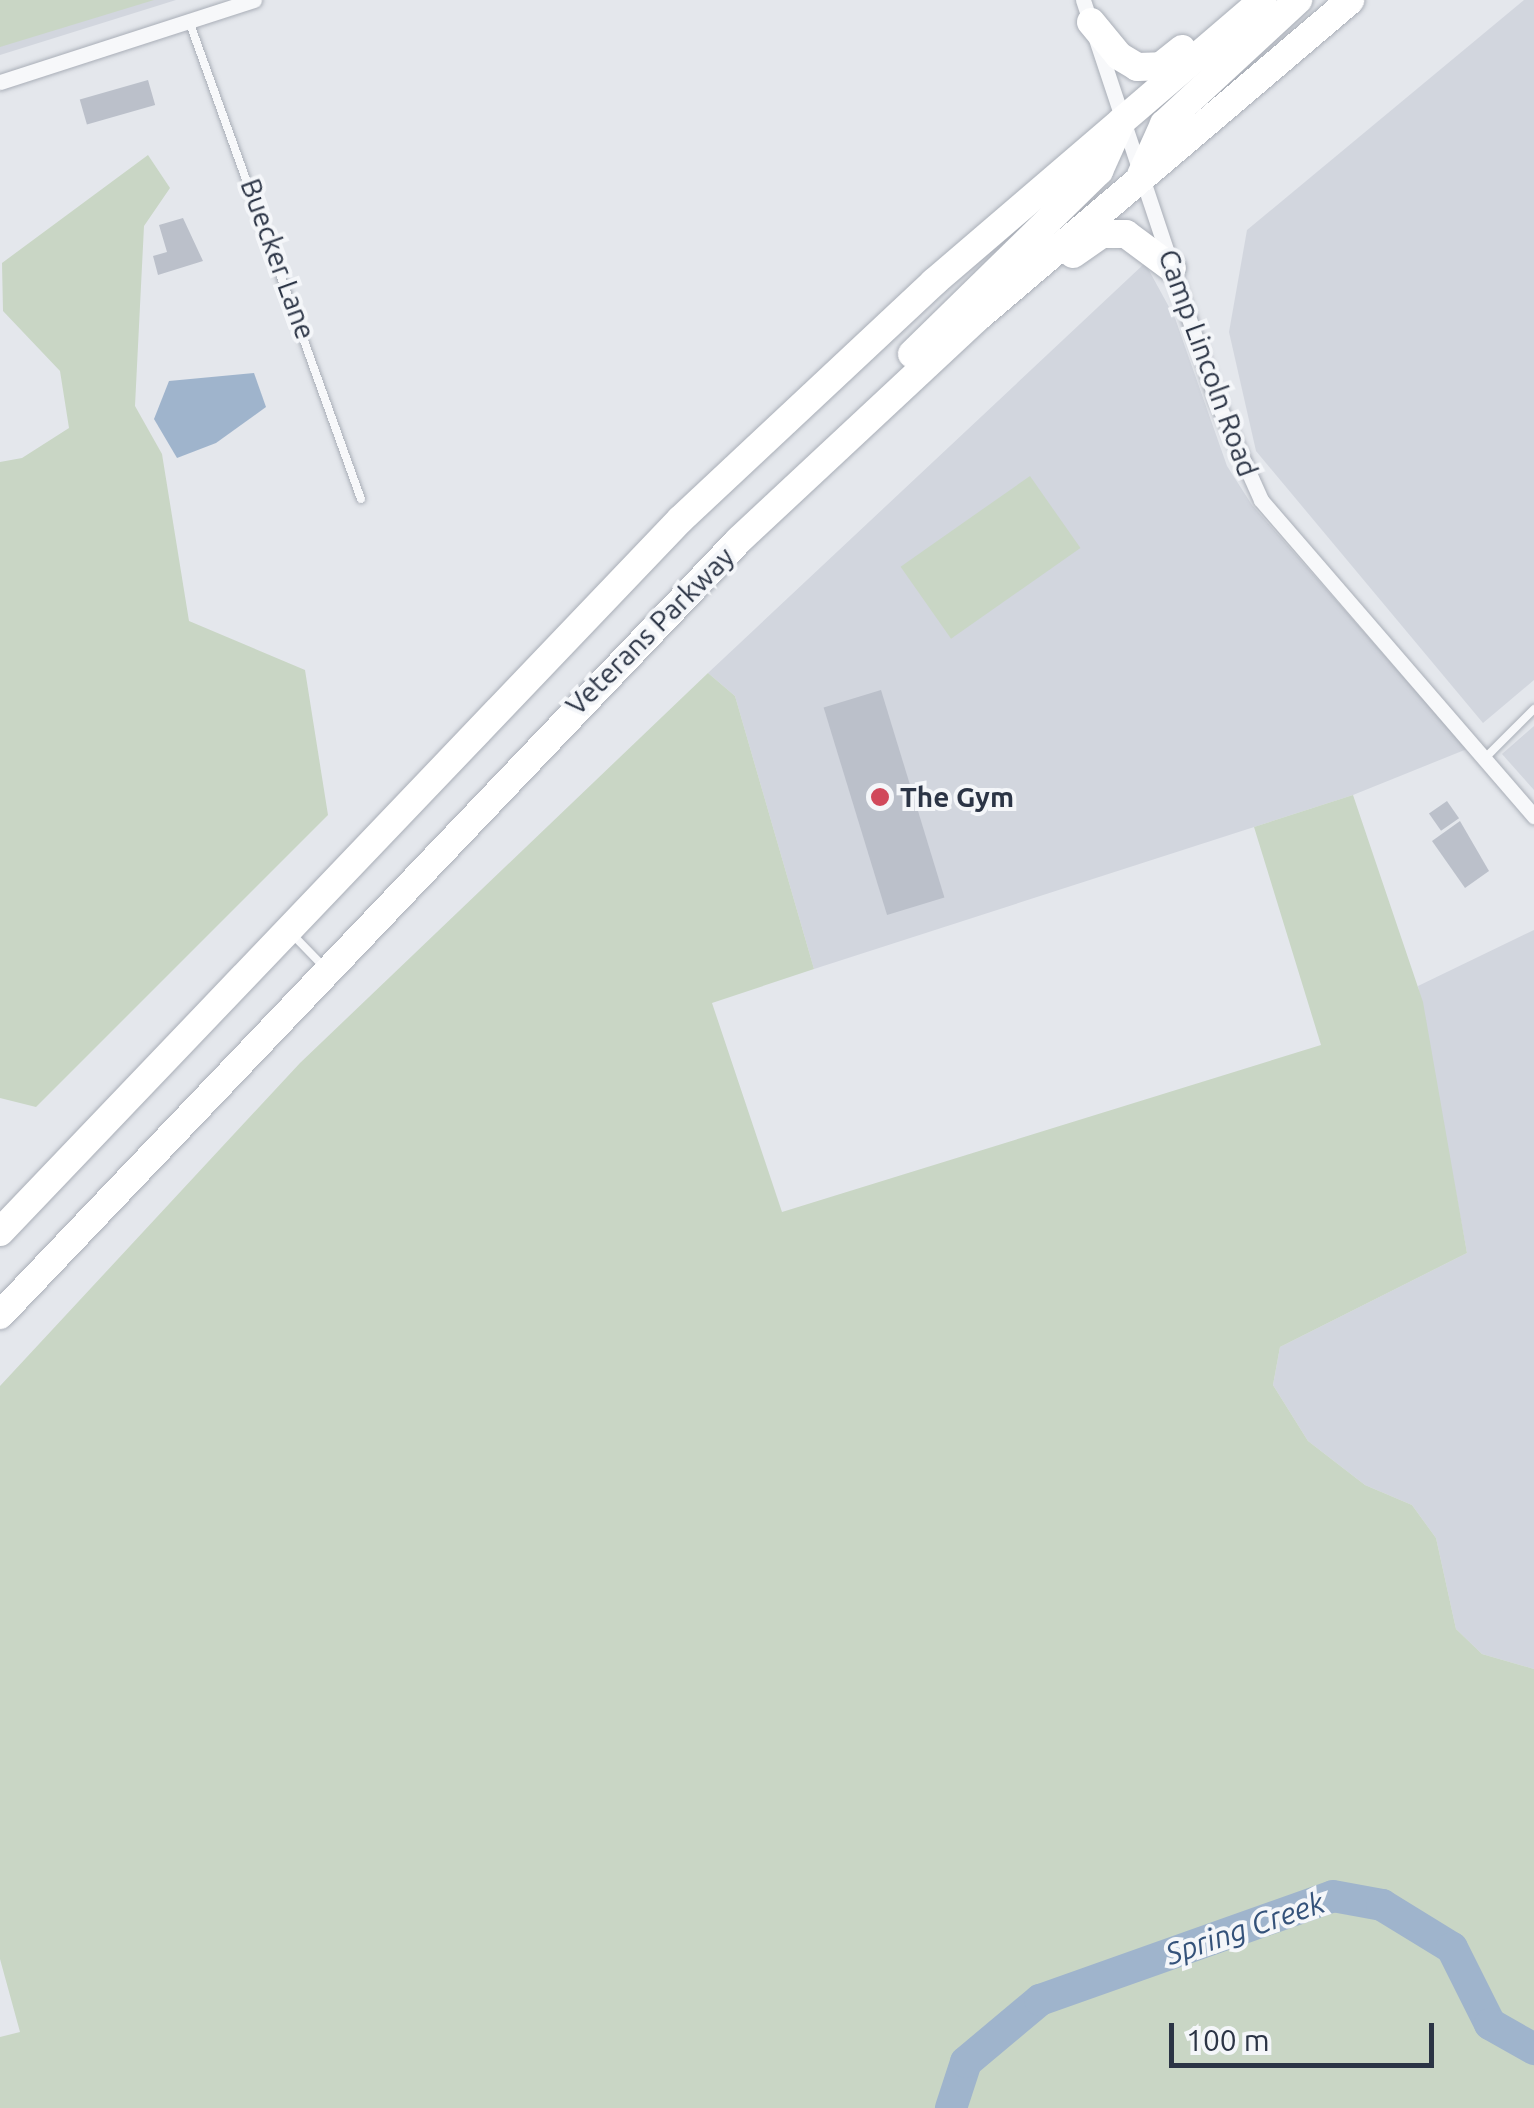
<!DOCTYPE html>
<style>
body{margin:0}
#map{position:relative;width:1534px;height:2108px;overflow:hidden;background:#e4e7ec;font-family:Ubuntu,sans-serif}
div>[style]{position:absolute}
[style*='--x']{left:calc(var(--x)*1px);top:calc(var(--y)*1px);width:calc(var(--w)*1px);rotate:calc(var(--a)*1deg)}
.built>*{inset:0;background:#d2d6de}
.green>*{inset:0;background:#c9d6c5;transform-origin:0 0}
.water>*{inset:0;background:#9fb4cc}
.river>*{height:32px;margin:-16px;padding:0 16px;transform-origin:16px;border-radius:16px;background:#9fb4cc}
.building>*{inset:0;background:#bbc0ca;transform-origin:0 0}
.roads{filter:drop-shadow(0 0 2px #a9aeb7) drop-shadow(0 0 2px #a9aeb7)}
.lane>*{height:8px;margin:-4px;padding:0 4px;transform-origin:4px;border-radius:4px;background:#f7f8fa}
.street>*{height:15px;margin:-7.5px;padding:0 7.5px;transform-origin:7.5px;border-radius:7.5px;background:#f7f8fa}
.highway>*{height:28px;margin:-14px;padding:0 14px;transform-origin:14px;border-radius:14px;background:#fff}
.dots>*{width:28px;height:28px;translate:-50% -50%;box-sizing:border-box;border:5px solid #f4f6f9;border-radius:50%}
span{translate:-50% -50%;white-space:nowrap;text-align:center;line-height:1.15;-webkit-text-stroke:8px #f4f6f9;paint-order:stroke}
.street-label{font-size:28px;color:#2b3445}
.poi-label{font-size:28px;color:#2b3445;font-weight:700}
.left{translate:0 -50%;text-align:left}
.water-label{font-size:30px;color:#34527a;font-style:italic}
.scale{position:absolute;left:1169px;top:2023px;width:265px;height:45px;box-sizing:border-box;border:5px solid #2b3445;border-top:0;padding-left:12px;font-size:30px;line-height:35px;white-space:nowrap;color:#2b3445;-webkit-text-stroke:8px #f4f6f9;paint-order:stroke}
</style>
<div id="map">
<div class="built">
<i style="clip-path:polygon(0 0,176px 0,0 55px)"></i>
<i style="clip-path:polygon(1524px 0,1534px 0,1534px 680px,1483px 723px,1256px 451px,1229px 332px,1247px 230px)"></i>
<i style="clip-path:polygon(1145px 263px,1175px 318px,1227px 466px,1252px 505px,1467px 749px,1353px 795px,814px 969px,735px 696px,708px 673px)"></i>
<i style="clip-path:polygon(1534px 726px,1534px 790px,1502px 754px)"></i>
<i style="clip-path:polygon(1534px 930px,1534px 1669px,1482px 1654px,1456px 1629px,1436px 1538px,1412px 1505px,1365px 1485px,1308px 1441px,1273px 1385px,1280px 1347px,1467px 1253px,1418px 986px)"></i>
</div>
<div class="green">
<i style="clip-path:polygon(0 0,154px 0,0 47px)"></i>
<i style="clip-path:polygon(148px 155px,170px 188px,144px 226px,135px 406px,162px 454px,189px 621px,305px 670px,328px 815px,36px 1107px,0 1098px,0 462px,22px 458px,69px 428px,60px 371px,3px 311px,2px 263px)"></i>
<i style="left:1030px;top:476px;width:88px;height:158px;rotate:55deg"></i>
<i style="clip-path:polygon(708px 673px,735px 696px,814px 969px,712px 1003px,782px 1212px,1321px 1045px,1254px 827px,1353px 795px,1423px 1002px,1467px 1253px,1280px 1347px,1273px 1385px,1308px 1441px,1365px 1485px,1412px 1505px,1436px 1538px,1456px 1629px,1482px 1654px,1534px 1669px,1534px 2108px,0 2108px,0 2037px,20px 2032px,0 1959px,0 1386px,300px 1063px)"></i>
</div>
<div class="water">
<i style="clip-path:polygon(254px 373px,266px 407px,216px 443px,177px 458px,154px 419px,169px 381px)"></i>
</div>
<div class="river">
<i style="--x:951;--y:2108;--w:48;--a:-71.9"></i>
<i style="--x:966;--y:2062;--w:97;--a:-40"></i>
<i style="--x:1040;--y:2000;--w:311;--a:-19.5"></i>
<i style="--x:1333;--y:1896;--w:50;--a:10.4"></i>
<i style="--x:1382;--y:1905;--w:82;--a:31.6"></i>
<i style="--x:1452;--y:1948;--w:85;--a:63.4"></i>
<i style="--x:1490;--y:2024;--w:51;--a:29.6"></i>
</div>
<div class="building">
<i style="left:148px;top:80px;width:26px;height:71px;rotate:74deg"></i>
<i style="clip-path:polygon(183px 218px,203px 261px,158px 275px,153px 256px,167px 252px,159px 225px)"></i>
<i style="left:881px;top:690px;width:217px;height:60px;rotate:73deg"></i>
<i style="left:1447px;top:801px;width:21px;height:22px;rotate:55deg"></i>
<i style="clip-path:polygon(1460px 821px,1489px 871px,1465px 888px,1432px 841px)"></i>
</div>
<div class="roads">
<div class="lane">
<i style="--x:189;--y:21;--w:508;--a:70.21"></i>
<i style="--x:1484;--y:759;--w:71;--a:-45"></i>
<i style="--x:293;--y:935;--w:46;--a:45.9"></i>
</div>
<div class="street">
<i style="--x:1083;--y:0;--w:424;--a:71.6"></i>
<i style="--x:1217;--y:402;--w:107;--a:65.8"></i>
<i style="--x:1261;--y:500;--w:418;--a:49.2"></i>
<i style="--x:0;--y:82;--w:267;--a:-17.9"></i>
</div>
<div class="highway">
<i style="--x:1091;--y:22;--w:44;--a:50.5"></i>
<i style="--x:1119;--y:56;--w:21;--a:31"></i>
<i style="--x:1137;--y:67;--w:24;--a:-2"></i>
<i style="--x:1161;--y:66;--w:27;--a:-39"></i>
<i style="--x:1141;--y:175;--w:56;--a:-65.7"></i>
<i style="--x:1164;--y:124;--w:183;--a:-42.8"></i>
<i style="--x:1073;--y:254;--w:35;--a:-35"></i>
<i style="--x:1102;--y:234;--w:24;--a:0"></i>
<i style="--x:1126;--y:234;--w:57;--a:36.5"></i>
<i style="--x:912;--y:354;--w:262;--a:-44.4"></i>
<i style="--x:1099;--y:171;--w:54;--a:-65.8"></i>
<i style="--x:0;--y:1232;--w:986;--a:-46.32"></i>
<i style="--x:681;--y:519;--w:347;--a:-43.1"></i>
<i style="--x:934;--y:282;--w:433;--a:-40.6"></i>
<i style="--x:0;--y:1315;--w:1071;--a:-46.36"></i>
<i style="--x:739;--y:540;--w:325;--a:-43"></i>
<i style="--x:977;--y:318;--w:490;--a:-40.4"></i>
</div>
</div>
<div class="dots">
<i style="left:880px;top:797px;background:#d1495b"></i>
</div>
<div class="street-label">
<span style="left:278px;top:259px;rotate:70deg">Buecker Lane</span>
<span style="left:1208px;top:363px;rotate:70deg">Camp Lincoln Road</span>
<span style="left:650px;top:631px;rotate:-45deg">Veterans Parkway</span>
</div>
<div class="poi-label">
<span class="left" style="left:900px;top:797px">The Gym</span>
</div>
<div class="water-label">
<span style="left:1245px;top:1928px;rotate:-19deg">Spring Creek</span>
</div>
<div class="scale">100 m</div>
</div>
